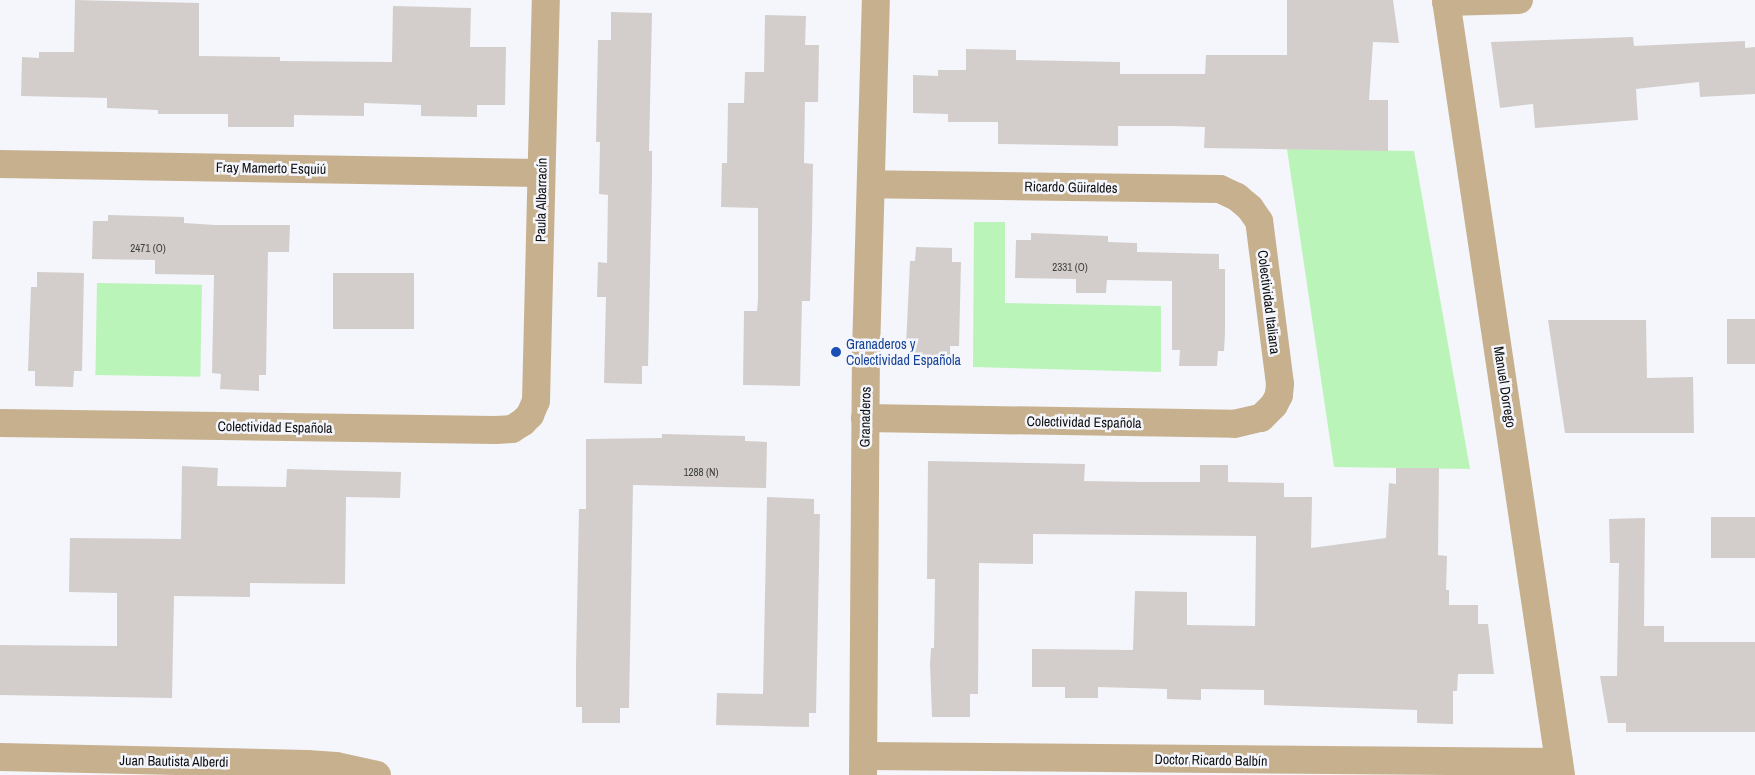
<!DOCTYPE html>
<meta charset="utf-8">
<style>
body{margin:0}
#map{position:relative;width:1755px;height:775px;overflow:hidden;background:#f4f6fb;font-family:"Archivo Narrow",sans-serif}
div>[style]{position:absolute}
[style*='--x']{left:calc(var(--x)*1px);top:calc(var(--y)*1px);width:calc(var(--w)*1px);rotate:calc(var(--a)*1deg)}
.green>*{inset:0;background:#bbf4b9;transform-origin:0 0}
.building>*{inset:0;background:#d3cecb;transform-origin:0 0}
.street>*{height:28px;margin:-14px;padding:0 14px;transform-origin:14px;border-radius:14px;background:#c7b08e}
.dots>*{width:14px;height:14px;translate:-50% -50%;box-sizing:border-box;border:2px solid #f4f6fb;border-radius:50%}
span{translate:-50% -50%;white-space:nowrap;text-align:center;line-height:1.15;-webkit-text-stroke:5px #f4f6fb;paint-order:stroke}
.number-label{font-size:11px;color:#404040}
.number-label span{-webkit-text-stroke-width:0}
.street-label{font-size:14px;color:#0f1011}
.transit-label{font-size:14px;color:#164399}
.left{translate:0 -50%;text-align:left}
</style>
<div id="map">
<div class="green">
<i style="clip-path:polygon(1287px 149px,1414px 151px,1470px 469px,1334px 467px)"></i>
<i style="clip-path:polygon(974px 222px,1005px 222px,1005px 303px,1161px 306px,1161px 372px,973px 367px)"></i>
<i style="left:97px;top:283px;width:105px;height:92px;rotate:1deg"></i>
</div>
<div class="building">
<i style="clip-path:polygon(75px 0,199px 3px,199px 56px,280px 57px,280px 61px,392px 62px,393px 6px,471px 8px,470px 47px,506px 47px,505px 105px,477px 105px,477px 117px,421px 116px,421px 105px,364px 103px,364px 116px,294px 115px,294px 127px,228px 127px,228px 114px,158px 114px,158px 110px,107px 108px,107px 98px,21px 96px,22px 57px,39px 58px,39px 52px,74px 52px)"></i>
<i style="clip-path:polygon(1287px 0,1393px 0,1399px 43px,1373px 42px,1369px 100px,1388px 100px,1388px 151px,1204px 148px,1205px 127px,1171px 126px,1118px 126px,1118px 146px,998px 144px,998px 122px,948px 122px,948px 114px,913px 113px,913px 75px,938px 76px,938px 70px,966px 70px,966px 49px,1016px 50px,1016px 60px,1120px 62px,1120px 74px,1205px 74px,1206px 55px,1287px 55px)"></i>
<i style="clip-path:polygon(611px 12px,652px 13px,649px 151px,652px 151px,652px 178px,648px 366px,642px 366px,642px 384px,604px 383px,606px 297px,597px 297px,598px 262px,607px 263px,608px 195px,599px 194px,600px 142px,596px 142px,598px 40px,611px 40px)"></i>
<i style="clip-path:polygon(765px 15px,806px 16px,805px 45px,819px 45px,818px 102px,805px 102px,804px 163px,813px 164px,812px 229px,810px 301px,802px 301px,800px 386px,743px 385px,744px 311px,757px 311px,758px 300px,758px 208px,721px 207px,722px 163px,727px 163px,728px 103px,744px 103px,745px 72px,764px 72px)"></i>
<i style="clip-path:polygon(1633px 37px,1634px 46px,1745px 41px,1745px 48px,1755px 47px,1755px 94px,1700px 97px,1699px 82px,1636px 89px,1638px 120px,1535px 128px,1533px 104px,1500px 108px,1491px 42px)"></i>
<i style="clip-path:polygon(108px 215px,184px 217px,184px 223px,215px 225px,290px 225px,289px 252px,268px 252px,266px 375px,259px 375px,259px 391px,220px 389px,221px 374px,212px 373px,214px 275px,155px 274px,155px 260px,92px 259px,93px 221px,108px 221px)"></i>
<i style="clip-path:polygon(1031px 233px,1108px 236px,1108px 242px,1137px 243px,1137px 252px,1219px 254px,1219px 269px,1225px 269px,1225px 333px,1224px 351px,1218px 351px,1217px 366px,1179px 366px,1180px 350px,1172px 350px,1172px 281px,1107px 280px,1106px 293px,1076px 293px,1076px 279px,1015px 278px,1016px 240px,1031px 240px)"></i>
<i style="clip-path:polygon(916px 247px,952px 248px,952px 262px,961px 262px,959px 346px,950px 346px,950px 362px,913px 360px,913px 346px,906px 346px,910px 261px,915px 261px)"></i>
<i style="clip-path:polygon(37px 272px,84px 273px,82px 371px,74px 371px,73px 387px,35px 386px,35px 371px,28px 371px,31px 287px,37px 287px)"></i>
<i style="left:333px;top:273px;width:81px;height:56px"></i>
<i style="left:1727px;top:319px;width:28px;height:45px"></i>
<i style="clip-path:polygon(1548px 320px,1646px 320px,1647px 378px,1693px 377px,1694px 433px,1565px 433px)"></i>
<i style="clip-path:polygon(662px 434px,745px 436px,745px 441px,767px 442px,766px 488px,633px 485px,629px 708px,620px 708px,620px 723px,582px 723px,582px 707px,576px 707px,576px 664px,579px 509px,586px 509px,586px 439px,662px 438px)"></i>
<i style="clip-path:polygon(928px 461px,1085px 464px,1084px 481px,1143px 482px,1200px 482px,1200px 465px,1228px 465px,1228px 482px,1284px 483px,1284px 497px,1312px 497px,1311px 548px,1386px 538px,1389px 483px,1396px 484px,1396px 468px,1439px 468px,1438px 555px,1447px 556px,1446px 590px,1449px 590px,1449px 605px,1478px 605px,1478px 624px,1488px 624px,1494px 674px,1458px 674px,1457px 691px,1453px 691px,1453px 724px,1417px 723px,1417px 710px,1264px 705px,1264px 690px,1201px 689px,1201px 700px,1167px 699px,1167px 689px,1098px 687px,1098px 698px,1065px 698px,1065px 687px,1032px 687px,1032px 649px,1133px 650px,1135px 591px,1187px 592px,1187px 625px,1255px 626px,1256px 536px,1033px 534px,1033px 564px,979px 563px,978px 694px,970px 694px,970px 717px,932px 717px,930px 664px,931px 648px,934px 648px,935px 579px,927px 579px)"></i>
<i style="clip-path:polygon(182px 466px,218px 468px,217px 486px,286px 487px,287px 469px,401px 472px,400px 498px,346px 497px,345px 584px,250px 583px,250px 597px,174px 596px,172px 698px,0 695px,0 645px,117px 646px,117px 593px,69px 592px,70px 538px,181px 539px)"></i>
<i style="clip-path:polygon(767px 497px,814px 499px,814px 514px,820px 514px,816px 713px,809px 713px,809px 727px,716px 725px,717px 693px,763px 694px)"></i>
<i style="left:1755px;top:517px;width:41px;height:44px;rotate:90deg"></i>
<i style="clip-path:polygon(1645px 518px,1644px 626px,1664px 626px,1664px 642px,1755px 642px,1755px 732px,1626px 732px,1626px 723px,1608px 723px,1600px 676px,1617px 676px,1619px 563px,1610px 563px,1609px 519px)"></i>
</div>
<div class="street">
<i style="--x:1446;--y:0;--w:783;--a:81.56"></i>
<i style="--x:1446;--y:2;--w:73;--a:-1.6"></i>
<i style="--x:0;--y:164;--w:541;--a:0.95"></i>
<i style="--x:865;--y:418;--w:369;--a:0.9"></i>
<i style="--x:1234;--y:424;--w:28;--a:-13"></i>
<i style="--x:1261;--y:418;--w:18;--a:-45"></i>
<i style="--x:1274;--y:405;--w:11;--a:-63"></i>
<i style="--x:1279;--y:395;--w:11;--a:-85"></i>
<i style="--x:1280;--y:384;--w:164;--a:-97.3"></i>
<i style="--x:1259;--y:221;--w:16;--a:-125"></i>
<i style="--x:1250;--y:208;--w:17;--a:-140"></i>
<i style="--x:1237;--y:197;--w:19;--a:-155"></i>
<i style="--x:1220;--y:189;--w:349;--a:-179.2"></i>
<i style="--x:0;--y:423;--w:495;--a:0.8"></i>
<i style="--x:495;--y:430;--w:17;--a:-3"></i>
<i style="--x:512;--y:429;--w:13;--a:-32"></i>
<i style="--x:523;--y:422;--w:10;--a:-45"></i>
<i style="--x:530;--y:415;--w:15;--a:-67"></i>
<i style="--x:536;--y:401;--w:401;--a:-88.6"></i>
<i style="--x:864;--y:756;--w:695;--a:0.49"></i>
<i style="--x:0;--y:757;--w:307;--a:1.3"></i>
<i style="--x:307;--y:764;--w:29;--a:4"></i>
<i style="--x:336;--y:766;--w:42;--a:12.4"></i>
<i style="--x:863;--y:775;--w:422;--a:-89.6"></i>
<i style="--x:866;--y:353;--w:353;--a:-88.4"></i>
</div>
<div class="dots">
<i style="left:836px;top:352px;background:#1a4fb4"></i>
</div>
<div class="number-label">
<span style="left:148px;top:248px">2471 (O)</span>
<span style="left:1070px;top:267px">2331 (O)</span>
<span style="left:701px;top:472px">1288 (N)</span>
</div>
<div class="street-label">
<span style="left:271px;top:168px;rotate:1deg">Fray Mamerto Esquiú</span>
<span style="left:1071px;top:187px;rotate:1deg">Ricardo Güiraldes</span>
<span style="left:541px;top:200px;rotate:-89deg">Paula Albarracín</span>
<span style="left:1269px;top:302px;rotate:83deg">Colectividad Italiana</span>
<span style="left:1505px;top:387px;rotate:81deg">Manuel Dorrego</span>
<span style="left:865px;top:417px;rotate:-89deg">Granaderos</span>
<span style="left:1084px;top:422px;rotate:1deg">Colectividad Española</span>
<span style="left:275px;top:427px;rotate:1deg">Colectividad Española</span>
<span style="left:1211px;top:760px;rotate:1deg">Doctor Ricardo Balbín</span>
<span style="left:174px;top:761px;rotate:1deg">Juan Bautista Alberdi</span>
</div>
<div class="transit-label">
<span class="left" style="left:846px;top:352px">Granaderos y<br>Colectividad Española</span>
</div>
</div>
